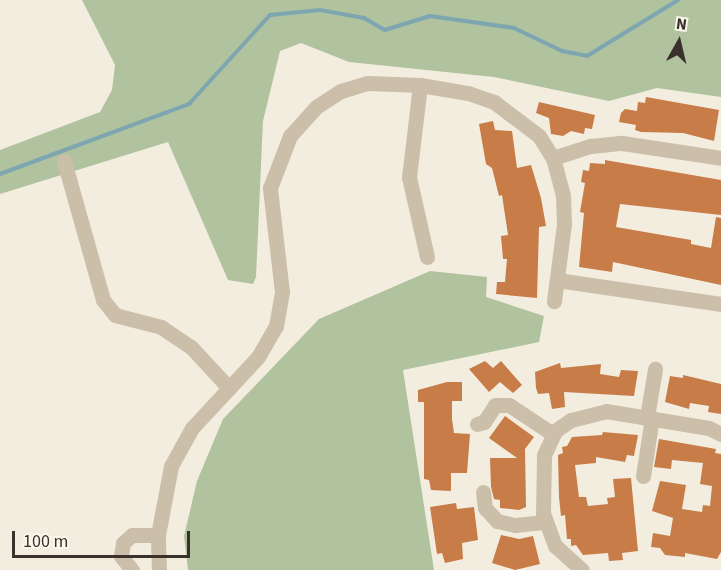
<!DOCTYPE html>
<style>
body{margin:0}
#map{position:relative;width:721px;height:570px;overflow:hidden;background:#f3eddf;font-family:"Source Sans 3",sans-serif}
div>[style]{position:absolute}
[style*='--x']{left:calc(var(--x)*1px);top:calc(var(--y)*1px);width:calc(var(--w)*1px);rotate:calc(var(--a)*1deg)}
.green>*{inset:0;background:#b0c39e}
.stream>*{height:4px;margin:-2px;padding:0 2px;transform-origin:2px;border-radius:2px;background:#7da6b1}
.building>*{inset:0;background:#c87c48}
.minor>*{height:15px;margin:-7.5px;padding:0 7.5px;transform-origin:7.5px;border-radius:7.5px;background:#ccbfaa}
span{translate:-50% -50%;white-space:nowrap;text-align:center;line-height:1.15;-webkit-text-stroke:4.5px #faf6eb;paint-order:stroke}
.north{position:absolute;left:649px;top:12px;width:60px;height:60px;-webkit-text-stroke:4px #faf6eb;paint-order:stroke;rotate:8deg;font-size:16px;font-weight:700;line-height:24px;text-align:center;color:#39312a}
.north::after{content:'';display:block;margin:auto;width:21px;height:27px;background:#39312a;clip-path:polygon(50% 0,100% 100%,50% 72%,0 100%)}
.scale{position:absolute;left:12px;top:531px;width:178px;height:27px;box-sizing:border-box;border:3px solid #39312a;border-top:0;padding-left:8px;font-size:18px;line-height:21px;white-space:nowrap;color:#39312a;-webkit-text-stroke:4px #faf6eb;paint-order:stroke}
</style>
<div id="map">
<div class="green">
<i style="clip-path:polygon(82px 0,721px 0,721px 97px,657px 88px,609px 101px,494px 77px,349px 62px,301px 43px,280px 51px,263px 121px,256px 277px,253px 284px,228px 280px,168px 142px,0 194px,0 150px,100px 112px,112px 90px,115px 65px)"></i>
<i style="clip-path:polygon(430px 271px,487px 277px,486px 297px,544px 316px,539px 342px,403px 370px,434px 570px,188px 570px,184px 536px,197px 481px,223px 419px,319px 319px)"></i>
</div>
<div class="stream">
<i style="--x:0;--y:174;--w:202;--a:-20.3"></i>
<i style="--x:189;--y:104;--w:120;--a:-47.7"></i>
<i style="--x:270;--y:15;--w:50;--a:-5.7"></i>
<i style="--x:320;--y:10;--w:45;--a:10.3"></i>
<i style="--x:364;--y:18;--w:24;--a:30"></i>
<i style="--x:385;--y:30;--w:47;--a:-17.3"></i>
<i style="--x:430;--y:16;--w:85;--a:8.1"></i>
<i style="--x:514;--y:28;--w:53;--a:25.6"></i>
<i style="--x:562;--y:51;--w:25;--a:11"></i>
<i style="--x:587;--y:56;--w:107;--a:-31.6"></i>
</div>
<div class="building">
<i style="clip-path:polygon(646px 97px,719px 110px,714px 141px,683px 133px,641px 132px,635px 130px,636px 125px,619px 122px,621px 113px,625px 109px,637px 111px,638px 102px,645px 103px)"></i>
<i style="clip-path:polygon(539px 102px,595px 115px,592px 129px,585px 128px,584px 134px,571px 131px,563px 136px,551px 134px,549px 118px,536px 113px)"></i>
<i style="clip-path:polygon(493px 121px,495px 130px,512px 131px,517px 168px,531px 165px,541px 198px,546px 226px,539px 227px,537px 298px,496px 294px,497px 282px,505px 282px,507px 259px,503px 259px,501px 236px,508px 235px,502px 195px,499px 196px,492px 168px,486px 164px,479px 124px)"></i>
<i style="clip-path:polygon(605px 160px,721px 180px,721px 215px,620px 204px,616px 227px,691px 240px,691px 244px,711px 248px,716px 217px,721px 218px,721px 285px,613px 262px,612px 272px,579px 267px,584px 213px,580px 212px,585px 183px,581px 182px,583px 170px,589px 171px,590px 163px,605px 164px)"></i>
<i style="clip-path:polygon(485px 361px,493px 368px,501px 361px,522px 385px,513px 393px,500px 382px,489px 392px,469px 369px)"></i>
<i style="clip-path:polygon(560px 363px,561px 368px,601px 364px,600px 374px,619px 377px,621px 370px,638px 371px,634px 396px,564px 392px,565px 407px,552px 409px,549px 393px,538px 394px,536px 388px,535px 372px)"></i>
<i style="clip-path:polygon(683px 375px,721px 384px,721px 414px,708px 412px,709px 406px,690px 403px,689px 409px,665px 402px,670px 376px,683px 378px)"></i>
<i style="clip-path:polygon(447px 382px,462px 382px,462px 401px,452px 401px,452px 419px,454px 433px,470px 434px,467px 473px,451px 473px,451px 491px,431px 490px,429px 480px,424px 479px,424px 402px,418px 402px,418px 390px)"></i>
<i style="clip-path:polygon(505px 416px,534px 437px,525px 449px,526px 507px,519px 510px,500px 508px,500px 500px,494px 499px,491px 487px,490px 458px,517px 458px,489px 438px)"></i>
<i style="clip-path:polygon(603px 432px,638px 435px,634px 456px,627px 455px,625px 462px,596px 457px,596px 463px,575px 465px,579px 497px,586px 497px,588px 506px,608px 504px,607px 498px,615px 497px,613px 479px,631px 478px,638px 551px,622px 553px,623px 560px,609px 561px,608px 553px,583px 555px,576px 545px,571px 546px,571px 539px,567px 539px,565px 515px,561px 516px,559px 497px,558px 455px,563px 453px,562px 447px,567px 446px,572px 437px,602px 435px)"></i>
<i style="clip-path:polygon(659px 439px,716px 449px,715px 453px,721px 454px,721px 552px,717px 559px,685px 553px,685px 557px,665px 555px,660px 548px,651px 547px,653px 533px,670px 536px,673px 518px,652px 511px,660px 481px,686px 485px,682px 509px,702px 512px,703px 505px,710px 506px,712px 486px,700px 484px,703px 463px,672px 460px,671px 469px,654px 467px)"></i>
<i style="clip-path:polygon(456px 503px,457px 509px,474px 507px,478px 540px,462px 543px,463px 559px,445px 563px,442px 553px,437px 554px,430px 507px)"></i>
<i style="clip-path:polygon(501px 535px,519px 539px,533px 536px,540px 564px,515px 570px,492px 563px)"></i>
</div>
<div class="minor">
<i style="--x:420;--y:85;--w:93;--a:96.8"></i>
<i style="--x:409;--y:177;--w:82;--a:77.3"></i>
<i style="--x:553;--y:158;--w:38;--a:75"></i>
<i style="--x:563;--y:195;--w:29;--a:88"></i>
<i style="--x:564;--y:224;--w:78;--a:97.4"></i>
<i style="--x:64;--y:161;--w:144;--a:74.3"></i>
<i style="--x:103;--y:300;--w:19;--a:51"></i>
<i style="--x:115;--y:315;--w:48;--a:14.6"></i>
<i style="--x:161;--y:327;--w:36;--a:34"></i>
<i style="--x:191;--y:347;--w:56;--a:47.2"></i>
<i style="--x:557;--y:280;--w:166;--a:8.3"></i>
<i style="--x:647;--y:417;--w:49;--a:-80.5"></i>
<i style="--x:477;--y:424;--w:7;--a:-16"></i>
<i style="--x:484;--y:422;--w:20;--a:-57"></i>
<i style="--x:495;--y:405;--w:14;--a:0"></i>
<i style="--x:509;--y:405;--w:53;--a:33.4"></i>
<i style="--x:643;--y:476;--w:59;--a:-81.2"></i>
<i style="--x:483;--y:492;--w:16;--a:83"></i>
<i style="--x:485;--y:508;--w:18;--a:47"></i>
<i style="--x:497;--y:521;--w:18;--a:13"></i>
<i style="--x:515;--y:525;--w:30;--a:-6"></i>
<i style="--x:132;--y:570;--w:18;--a:-128"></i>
<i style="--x:121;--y:556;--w:13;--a:-81"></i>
<i style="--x:123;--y:543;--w:12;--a:-42"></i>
<i style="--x:132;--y:535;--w:26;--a:0"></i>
<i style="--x:159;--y:570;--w:35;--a:-92"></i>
<i style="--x:158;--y:535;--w:70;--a:-79.3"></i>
<i style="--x:171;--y:466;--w:43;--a:-61.1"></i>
<i style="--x:192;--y:428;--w:97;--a:-47.1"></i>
<i style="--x:258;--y:357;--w:36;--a:-60"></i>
<i style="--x:276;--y:326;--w:35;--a:-80"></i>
<i style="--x:282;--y:292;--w:105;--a:-96.6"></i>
<i style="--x:270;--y:188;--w:56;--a:-69"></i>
<i style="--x:290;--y:136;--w:39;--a:-48"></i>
<i style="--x:316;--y:107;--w:30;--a:-33"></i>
<i style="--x:341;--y:91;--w:27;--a:-17"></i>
<i style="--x:367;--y:83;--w:53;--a:2.2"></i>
<i style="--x:420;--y:85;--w:49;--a:9.5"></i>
<i style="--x:468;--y:93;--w:28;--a:19"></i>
<i style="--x:494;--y:102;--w:56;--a:37.1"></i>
<i style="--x:539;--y:136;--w:26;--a:58"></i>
<i style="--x:553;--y:158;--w:40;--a:-18"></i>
<i style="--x:591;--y:146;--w:31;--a:-6"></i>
<i style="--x:622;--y:143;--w:100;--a:8.6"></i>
<i style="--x:582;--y:570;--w:36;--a:-138"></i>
<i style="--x:555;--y:546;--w:35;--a:-110"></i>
<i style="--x:543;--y:513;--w:58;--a:-89"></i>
<i style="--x:544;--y:455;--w:26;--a:-65"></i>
<i style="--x:555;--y:431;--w:19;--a:-35"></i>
<i style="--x:571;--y:420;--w:36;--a:-14"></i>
<i style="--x:606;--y:411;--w:104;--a:9.4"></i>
<i style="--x:709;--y:428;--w:13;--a:27"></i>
</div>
<div class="north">N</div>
<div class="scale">100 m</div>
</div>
